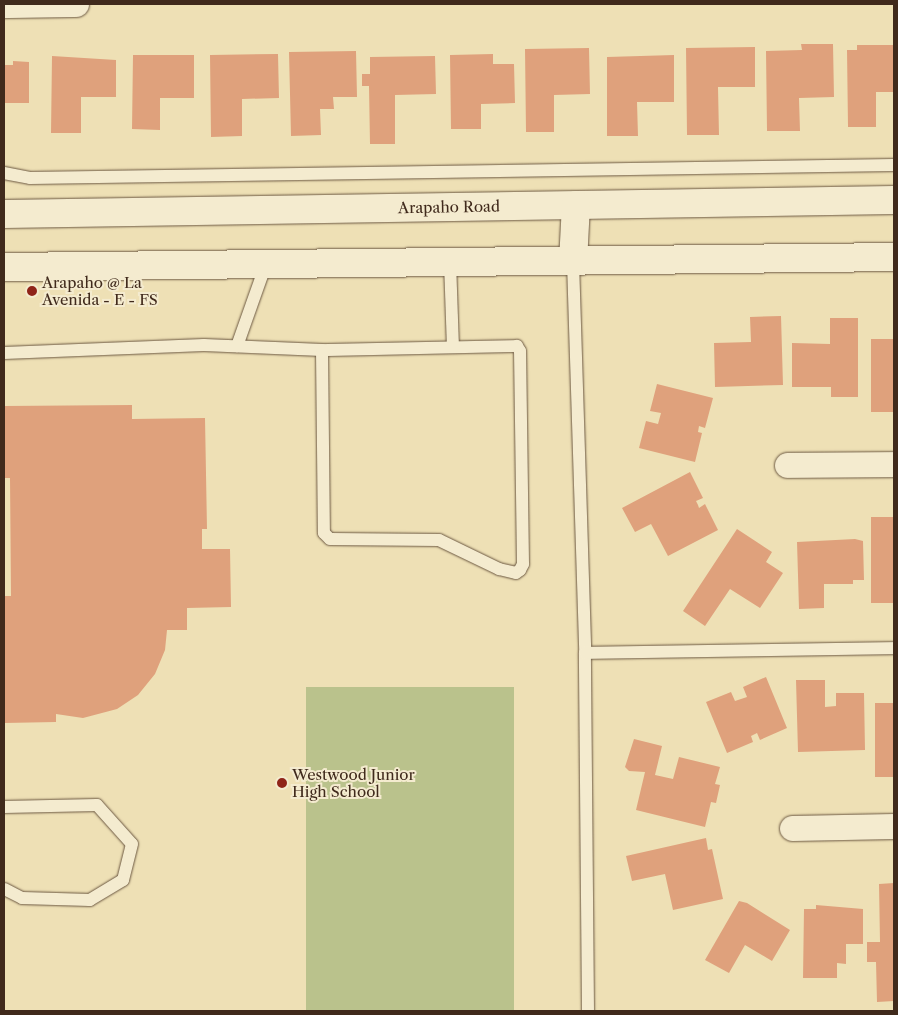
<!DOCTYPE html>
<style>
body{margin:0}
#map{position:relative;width:898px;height:1015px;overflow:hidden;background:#eee0b5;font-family:"Libre Caslon Text",serif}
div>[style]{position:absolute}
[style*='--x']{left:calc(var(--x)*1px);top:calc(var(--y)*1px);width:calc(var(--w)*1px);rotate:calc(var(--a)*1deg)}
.green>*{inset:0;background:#bac28c;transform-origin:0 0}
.building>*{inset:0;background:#dfa17c;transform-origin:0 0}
.roads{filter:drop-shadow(0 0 1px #6c5842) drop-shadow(0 0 1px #6c5842)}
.lane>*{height:12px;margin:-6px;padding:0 6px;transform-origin:6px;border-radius:6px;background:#f4ebcf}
.street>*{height:25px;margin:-12.5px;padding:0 12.5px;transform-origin:12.5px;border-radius:12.5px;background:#f4ebcf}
.secondary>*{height:28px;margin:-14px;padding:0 14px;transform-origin:14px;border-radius:14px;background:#f4ebcf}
.dots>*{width:14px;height:14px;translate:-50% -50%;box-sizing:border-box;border:2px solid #f4ebcf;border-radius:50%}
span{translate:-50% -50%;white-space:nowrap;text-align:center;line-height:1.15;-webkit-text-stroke:4px #f4ebcf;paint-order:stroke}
.street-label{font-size:15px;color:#402a1c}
.poi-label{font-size:15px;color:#402a1c}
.left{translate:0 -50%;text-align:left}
.frame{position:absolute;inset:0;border:5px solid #402a1c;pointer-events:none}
</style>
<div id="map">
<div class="green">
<i style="left:514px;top:687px;width:324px;height:208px;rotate:90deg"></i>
</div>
<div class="building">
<i style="clip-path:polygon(801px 44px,833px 44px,834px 97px,799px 98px,800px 131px,767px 131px,766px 51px,802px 50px)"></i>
<i style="clip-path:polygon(857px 45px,894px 45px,894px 92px,876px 92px,876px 127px,848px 127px,847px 50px,857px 50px)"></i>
<i style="clip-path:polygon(755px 47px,755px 87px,718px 87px,719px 135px,687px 135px,686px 48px)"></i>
<i style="clip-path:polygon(589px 48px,590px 94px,554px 95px,554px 132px,526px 132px,525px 49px)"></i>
<i style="clip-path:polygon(356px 51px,357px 97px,333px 97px,334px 109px,320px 109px,321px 135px,291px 136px,289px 52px)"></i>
<i style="clip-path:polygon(278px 54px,279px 98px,242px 99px,242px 136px,211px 137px,210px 55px)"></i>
<i style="clip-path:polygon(493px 54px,493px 64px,514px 64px,515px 103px,481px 104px,481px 129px,451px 129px,450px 55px)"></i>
<i style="clip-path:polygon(133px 55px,194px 55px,194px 98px,160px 98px,160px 130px,132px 129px)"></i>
<i style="clip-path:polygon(674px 55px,674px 102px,637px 102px,638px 136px,607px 136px,607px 57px)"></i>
<i style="clip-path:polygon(52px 56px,116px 60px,116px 97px,81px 97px,81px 133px,51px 133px)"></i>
<i style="clip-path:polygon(435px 56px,436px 94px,395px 95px,395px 144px,370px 144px,369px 86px,362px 86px,362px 74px,370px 74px,370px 57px)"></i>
<i style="clip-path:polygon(13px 61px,29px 62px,29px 103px,4px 103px,4px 65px,13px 65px)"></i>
<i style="clip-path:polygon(781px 316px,783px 385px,715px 387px,714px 343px,751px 342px,750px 317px)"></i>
<i style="clip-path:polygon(830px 318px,858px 318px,858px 397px,831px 397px,831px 387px,792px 387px,792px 343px,830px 344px)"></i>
<i style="left:871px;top:339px;width:23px;height:73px"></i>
<i style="clip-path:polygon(657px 384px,713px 398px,705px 428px,699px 426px,698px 432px,702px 433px,695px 462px,639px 448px,646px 421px,658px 424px,661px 413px,650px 411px)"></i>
<i style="clip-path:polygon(132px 405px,132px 419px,205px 418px,207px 529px,202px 529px,202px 549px,230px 549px,231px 607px,187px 608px,187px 630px,167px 630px,165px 650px,155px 674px,138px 695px,117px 709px,83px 718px,56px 714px,56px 722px,4px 723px,4px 596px,11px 596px,10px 478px,4px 478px,4px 406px)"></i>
<i style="clip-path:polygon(690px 472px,703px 498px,696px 501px,698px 505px,699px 508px,705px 504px,718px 530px,668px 556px,651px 524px,635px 532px,622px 508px)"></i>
<i style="left:894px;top:517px;width:86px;height:23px;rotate:90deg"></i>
<i style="clip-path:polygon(737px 529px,772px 552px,766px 562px,783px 573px,760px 608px,730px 589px,705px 626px,683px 611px)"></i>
<i style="clip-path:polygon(855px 539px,863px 541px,864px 580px,853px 580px,853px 584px,824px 584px,824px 608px,799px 609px,797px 542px)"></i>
<i style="clip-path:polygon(766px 677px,787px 728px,760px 740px,757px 733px,751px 736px,753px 742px,727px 753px,706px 702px,731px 692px,735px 701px,747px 697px,743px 687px)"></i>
<i style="clip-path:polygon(796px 680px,825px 680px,825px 707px,836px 706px,836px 693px,864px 693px,865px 750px,798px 752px)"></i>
<i style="left:875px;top:703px;width:19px;height:74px"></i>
<i style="clip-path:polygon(634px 739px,662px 746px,655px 775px,673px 779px,679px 757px,720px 767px,715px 784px,720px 785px,716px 803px,711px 802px,705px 827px,636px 810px,645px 772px,629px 771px,625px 767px)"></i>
<i style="clip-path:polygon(706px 838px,708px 850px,712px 849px,723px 899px,673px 910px,665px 874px,632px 881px,626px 856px)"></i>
<i style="clip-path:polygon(894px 883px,894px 1001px,877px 1002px,876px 962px,867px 962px,867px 942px,880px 942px,879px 884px)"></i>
<i style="clip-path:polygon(739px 901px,747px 903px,790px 930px,772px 961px,745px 945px,729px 973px,705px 960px)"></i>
<i style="clip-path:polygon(816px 905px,863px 909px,863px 944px,846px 944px,846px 964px,837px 963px,837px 978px,803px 978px,804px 909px,816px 909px)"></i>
</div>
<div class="roads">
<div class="lane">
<i style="--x:4;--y:173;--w:26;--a:11"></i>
<i style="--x:30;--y:178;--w:864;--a:-0.86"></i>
<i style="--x:450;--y:262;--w:84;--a:88"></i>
<i style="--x:573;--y:262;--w:391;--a:88.2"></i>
<i style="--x:237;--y:346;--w:87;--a:-70.5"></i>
<i style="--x:4;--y:353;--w:200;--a:-2.3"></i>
<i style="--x:204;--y:345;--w:118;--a:2.4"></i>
<i style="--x:322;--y:350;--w:183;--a:89.4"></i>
<i style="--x:324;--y:533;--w:8;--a:45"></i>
<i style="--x:330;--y:539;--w:109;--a:0.5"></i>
<i style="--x:439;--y:540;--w:67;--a:25.8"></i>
<i style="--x:499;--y:569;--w:17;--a:13"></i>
<i style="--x:516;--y:573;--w:5;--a:-37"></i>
<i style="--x:520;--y:570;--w:7;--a:-63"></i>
<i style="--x:523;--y:564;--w:213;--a:-90.8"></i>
<i style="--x:520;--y:351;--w:6;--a:-121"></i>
<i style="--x:517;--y:346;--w:195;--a:178.8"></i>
<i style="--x:4;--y:807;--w:93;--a:-1.2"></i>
<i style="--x:97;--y:805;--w:52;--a:48.1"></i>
<i style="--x:132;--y:844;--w:37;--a:104"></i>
<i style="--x:123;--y:880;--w:39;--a:149"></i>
<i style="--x:90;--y:900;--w:68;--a:-178.3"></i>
<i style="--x:22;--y:898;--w:20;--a:-153"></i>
<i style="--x:588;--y:1011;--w:358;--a:-90.5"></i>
<i style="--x:585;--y:653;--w:309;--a:-0.9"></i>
</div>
<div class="street">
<i style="--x:4;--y:5;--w:72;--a:-0.8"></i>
<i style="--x:787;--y:465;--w:107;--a:-0.5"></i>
<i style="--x:792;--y:828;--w:102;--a:-1.1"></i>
</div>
<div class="secondary">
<i style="--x:4;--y:214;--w:890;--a:-0.9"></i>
<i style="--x:573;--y:262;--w:57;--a:-87"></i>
<i style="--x:4;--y:267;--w:890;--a:-0.64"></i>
</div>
</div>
<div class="dots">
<i style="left:32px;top:291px;background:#8f2418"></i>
<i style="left:282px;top:783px;background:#8f2418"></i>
</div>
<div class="street-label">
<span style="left:449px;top:207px;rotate:-1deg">Arapaho Road</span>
</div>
<div class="poi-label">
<span class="left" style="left:42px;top:291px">Arapaho @ La<br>Avenida - E - FS</span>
<span class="left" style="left:292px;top:783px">Westwood Junior<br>High School</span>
</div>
<div class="frame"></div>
</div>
